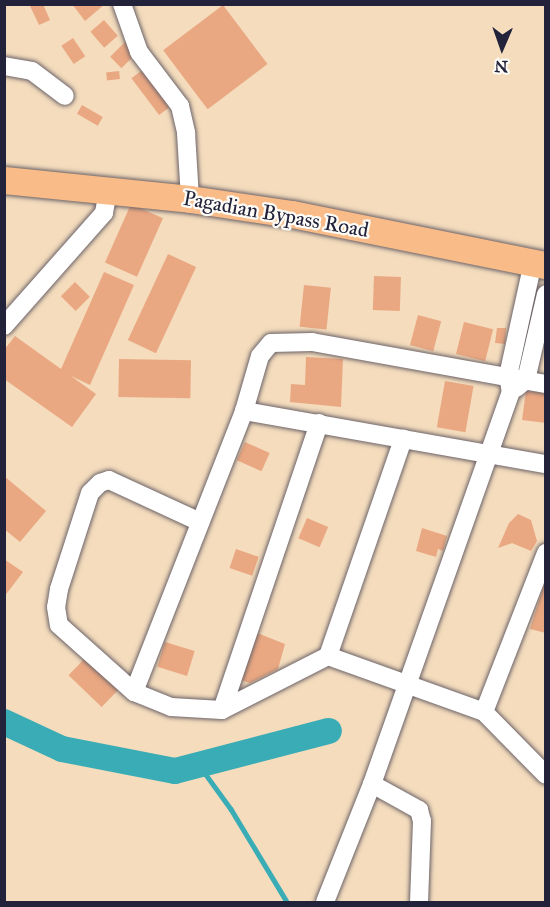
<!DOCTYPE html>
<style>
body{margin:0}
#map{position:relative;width:550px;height:907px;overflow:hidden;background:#f4dcbd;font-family:"IM FELL Great Primer",serif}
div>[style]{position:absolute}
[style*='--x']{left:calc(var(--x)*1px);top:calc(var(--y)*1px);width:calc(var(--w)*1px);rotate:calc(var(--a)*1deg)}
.stream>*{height:4.5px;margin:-2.25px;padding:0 2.25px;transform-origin:2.25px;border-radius:2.25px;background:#3aacb5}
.river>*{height:26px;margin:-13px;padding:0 13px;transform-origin:13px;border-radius:13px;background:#3aacb5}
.building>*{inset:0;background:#eaa882;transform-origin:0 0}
.roads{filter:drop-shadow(0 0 2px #6c6368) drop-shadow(0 0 2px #6c6368)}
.minor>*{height:18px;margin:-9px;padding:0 9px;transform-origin:9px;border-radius:9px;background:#fff}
.highway>*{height:27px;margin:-13.5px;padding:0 13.5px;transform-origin:13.5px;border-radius:13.5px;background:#f9bc89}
span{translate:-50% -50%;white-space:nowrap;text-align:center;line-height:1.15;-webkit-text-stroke:4.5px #fdfcf7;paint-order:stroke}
.street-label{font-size:21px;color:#22223b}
.frame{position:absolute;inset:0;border:6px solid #22223b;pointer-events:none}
.north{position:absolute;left:472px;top:18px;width:60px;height:60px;-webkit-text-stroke:4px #fdfcf7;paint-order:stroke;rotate:182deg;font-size:16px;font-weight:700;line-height:24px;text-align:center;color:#22223b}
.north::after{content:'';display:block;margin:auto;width:21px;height:27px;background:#22223b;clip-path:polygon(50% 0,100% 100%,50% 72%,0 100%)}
</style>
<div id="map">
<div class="stream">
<i style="--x:199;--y:765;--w:54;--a:54"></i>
<i style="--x:231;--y:809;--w:109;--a:58.9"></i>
</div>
<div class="river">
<i style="--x:4;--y:722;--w:64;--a:25"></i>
<i style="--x:62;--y:749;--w:115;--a:11"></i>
<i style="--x:175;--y:771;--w:159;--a:-14.6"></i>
</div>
<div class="building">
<i style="clip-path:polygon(34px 4px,43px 4px,50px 20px,39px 25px,30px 6px)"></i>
<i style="clip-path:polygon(72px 4px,105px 4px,85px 21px)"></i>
<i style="left:223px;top:5px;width:74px;height:75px;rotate:53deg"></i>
<i style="left:104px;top:20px;width:21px;height:18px;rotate:49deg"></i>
<i style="left:73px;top:38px;width:22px;height:14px;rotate:56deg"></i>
<i style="left:125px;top:42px;width:16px;height:21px;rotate:45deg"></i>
<i style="left:145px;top:68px;width:46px;height:17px;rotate:53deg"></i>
<i style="left:119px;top:71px;width:8px;height:13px;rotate:83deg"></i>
<i style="left:82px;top:105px;width:24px;height:10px;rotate:30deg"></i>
<i style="left:131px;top:204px;width:35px;height:64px;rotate:24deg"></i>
<i style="left:168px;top:254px;width:31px;height:95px;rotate:25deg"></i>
<i style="clip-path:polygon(104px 272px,134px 285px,90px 385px,71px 376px,96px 394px,72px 427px,4px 379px,4px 350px,15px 336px,61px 369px)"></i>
<i style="left:374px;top:276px;width:27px;height:34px;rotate:2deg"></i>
<i style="left:75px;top:282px;width:21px;height:20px;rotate:45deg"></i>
<i style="left:304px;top:285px;width:27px;height:42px;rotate:6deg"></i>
<i style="left:418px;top:315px;width:24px;height:31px;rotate:15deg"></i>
<i style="left:464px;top:322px;width:30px;height:33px;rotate:14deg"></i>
<i style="clip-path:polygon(497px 328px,506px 328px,505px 344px,495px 343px)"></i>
<i style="clip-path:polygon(306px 357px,343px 359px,341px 407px,290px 402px,291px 384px,305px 385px)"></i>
<i style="left:119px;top:359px;width:72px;height:38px;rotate:1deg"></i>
<i style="left:445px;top:381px;width:29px;height:47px;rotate:10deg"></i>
<i style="clip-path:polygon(526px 391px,546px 393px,546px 423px,522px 420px)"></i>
<i style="left:245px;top:442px;width:27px;height:20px;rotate:24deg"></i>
<i style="clip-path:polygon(4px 476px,46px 511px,20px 542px,4px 529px)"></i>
<i style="clip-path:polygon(518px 514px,531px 520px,537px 541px,531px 551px,512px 543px,498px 548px,509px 523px)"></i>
<i style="left:307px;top:518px;width:23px;height:22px;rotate:23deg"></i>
<i style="clip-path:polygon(422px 528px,447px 536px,443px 551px,438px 549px,436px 557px,416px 551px)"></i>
<i style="left:236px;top:549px;width:24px;height:20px;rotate:19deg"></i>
<i style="clip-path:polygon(4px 559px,23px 572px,4px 597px)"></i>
<i style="clip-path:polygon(546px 579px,546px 633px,530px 629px)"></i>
<i style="clip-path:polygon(252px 631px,285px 644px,278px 669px,250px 683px,238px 679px)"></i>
<i style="left:165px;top:642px;width:31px;height:26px;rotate:17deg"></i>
<i style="left:88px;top:655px;width:46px;height:28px;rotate:44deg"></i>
</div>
<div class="roads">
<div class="minor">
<i style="--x:122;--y:4;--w:51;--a:70.5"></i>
<i style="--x:139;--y:52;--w:68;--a:52.8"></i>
<i style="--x:180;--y:106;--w:28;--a:77"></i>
<i style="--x:186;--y:133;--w:66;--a:86.5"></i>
<i style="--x:4;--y:66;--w:28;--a:10"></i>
<i style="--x:32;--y:71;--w:41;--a:37.1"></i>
<i style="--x:4;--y:326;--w:151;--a:-48.5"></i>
<i style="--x:104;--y:213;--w:23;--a:-80"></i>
<i style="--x:516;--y:388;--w:13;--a:-39"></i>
<i style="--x:526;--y:380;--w:88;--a:-76.9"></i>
<i style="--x:244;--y:411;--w:307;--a:10"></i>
<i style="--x:200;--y:522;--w:100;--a:-155.2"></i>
<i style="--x:109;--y:480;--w:9;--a:162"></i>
<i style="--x:100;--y:483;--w:14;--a:135"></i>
<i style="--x:90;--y:493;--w:101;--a:107.9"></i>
<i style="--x:59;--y:589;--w:18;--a:99"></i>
<i style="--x:56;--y:607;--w:18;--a:81"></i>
<i style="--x:59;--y:625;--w:101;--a:41.8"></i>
<i style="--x:134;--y:692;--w:40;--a:22"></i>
<i style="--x:171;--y:707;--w:51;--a:3.4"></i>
<i style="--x:222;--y:710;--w:119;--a:-27"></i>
<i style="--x:328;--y:656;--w:166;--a:19.7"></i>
<i style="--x:484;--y:712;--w:88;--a:45.5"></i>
<i style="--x:328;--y:656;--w:230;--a:-70.9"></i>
<i style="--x:134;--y:692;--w:302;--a:-68.6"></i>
<i style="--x:244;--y:411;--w:57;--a:-73.8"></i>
<i style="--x:260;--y:356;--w:17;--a:-50"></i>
<i style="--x:271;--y:343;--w:41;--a:-1.4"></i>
<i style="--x:312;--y:342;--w:238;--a:10.2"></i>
<i style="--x:222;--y:710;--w:303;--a:-71.3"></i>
<i style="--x:484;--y:712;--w:171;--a:-68.7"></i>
<i style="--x:372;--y:784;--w:54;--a:29"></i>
<i style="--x:419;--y:810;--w:11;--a:75"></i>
<i style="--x:422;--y:821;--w:81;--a:92.1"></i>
<i style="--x:325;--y:902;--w:127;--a:-68.3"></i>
<i style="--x:372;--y:784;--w:416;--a:-70.5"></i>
<i style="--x:511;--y:392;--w:16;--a:-101"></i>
<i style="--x:508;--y:376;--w:117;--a:-77.6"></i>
</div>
<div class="highway">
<i style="--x:4;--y:180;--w:187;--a:5.8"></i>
<i style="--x:190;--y:199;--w:103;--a:8.4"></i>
<i style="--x:292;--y:214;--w:259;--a:11.4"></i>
</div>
</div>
<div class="street-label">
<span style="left:276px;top:214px;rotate:10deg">Pagadian Bypass Road</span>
</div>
<div class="frame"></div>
<div class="north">N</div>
</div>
